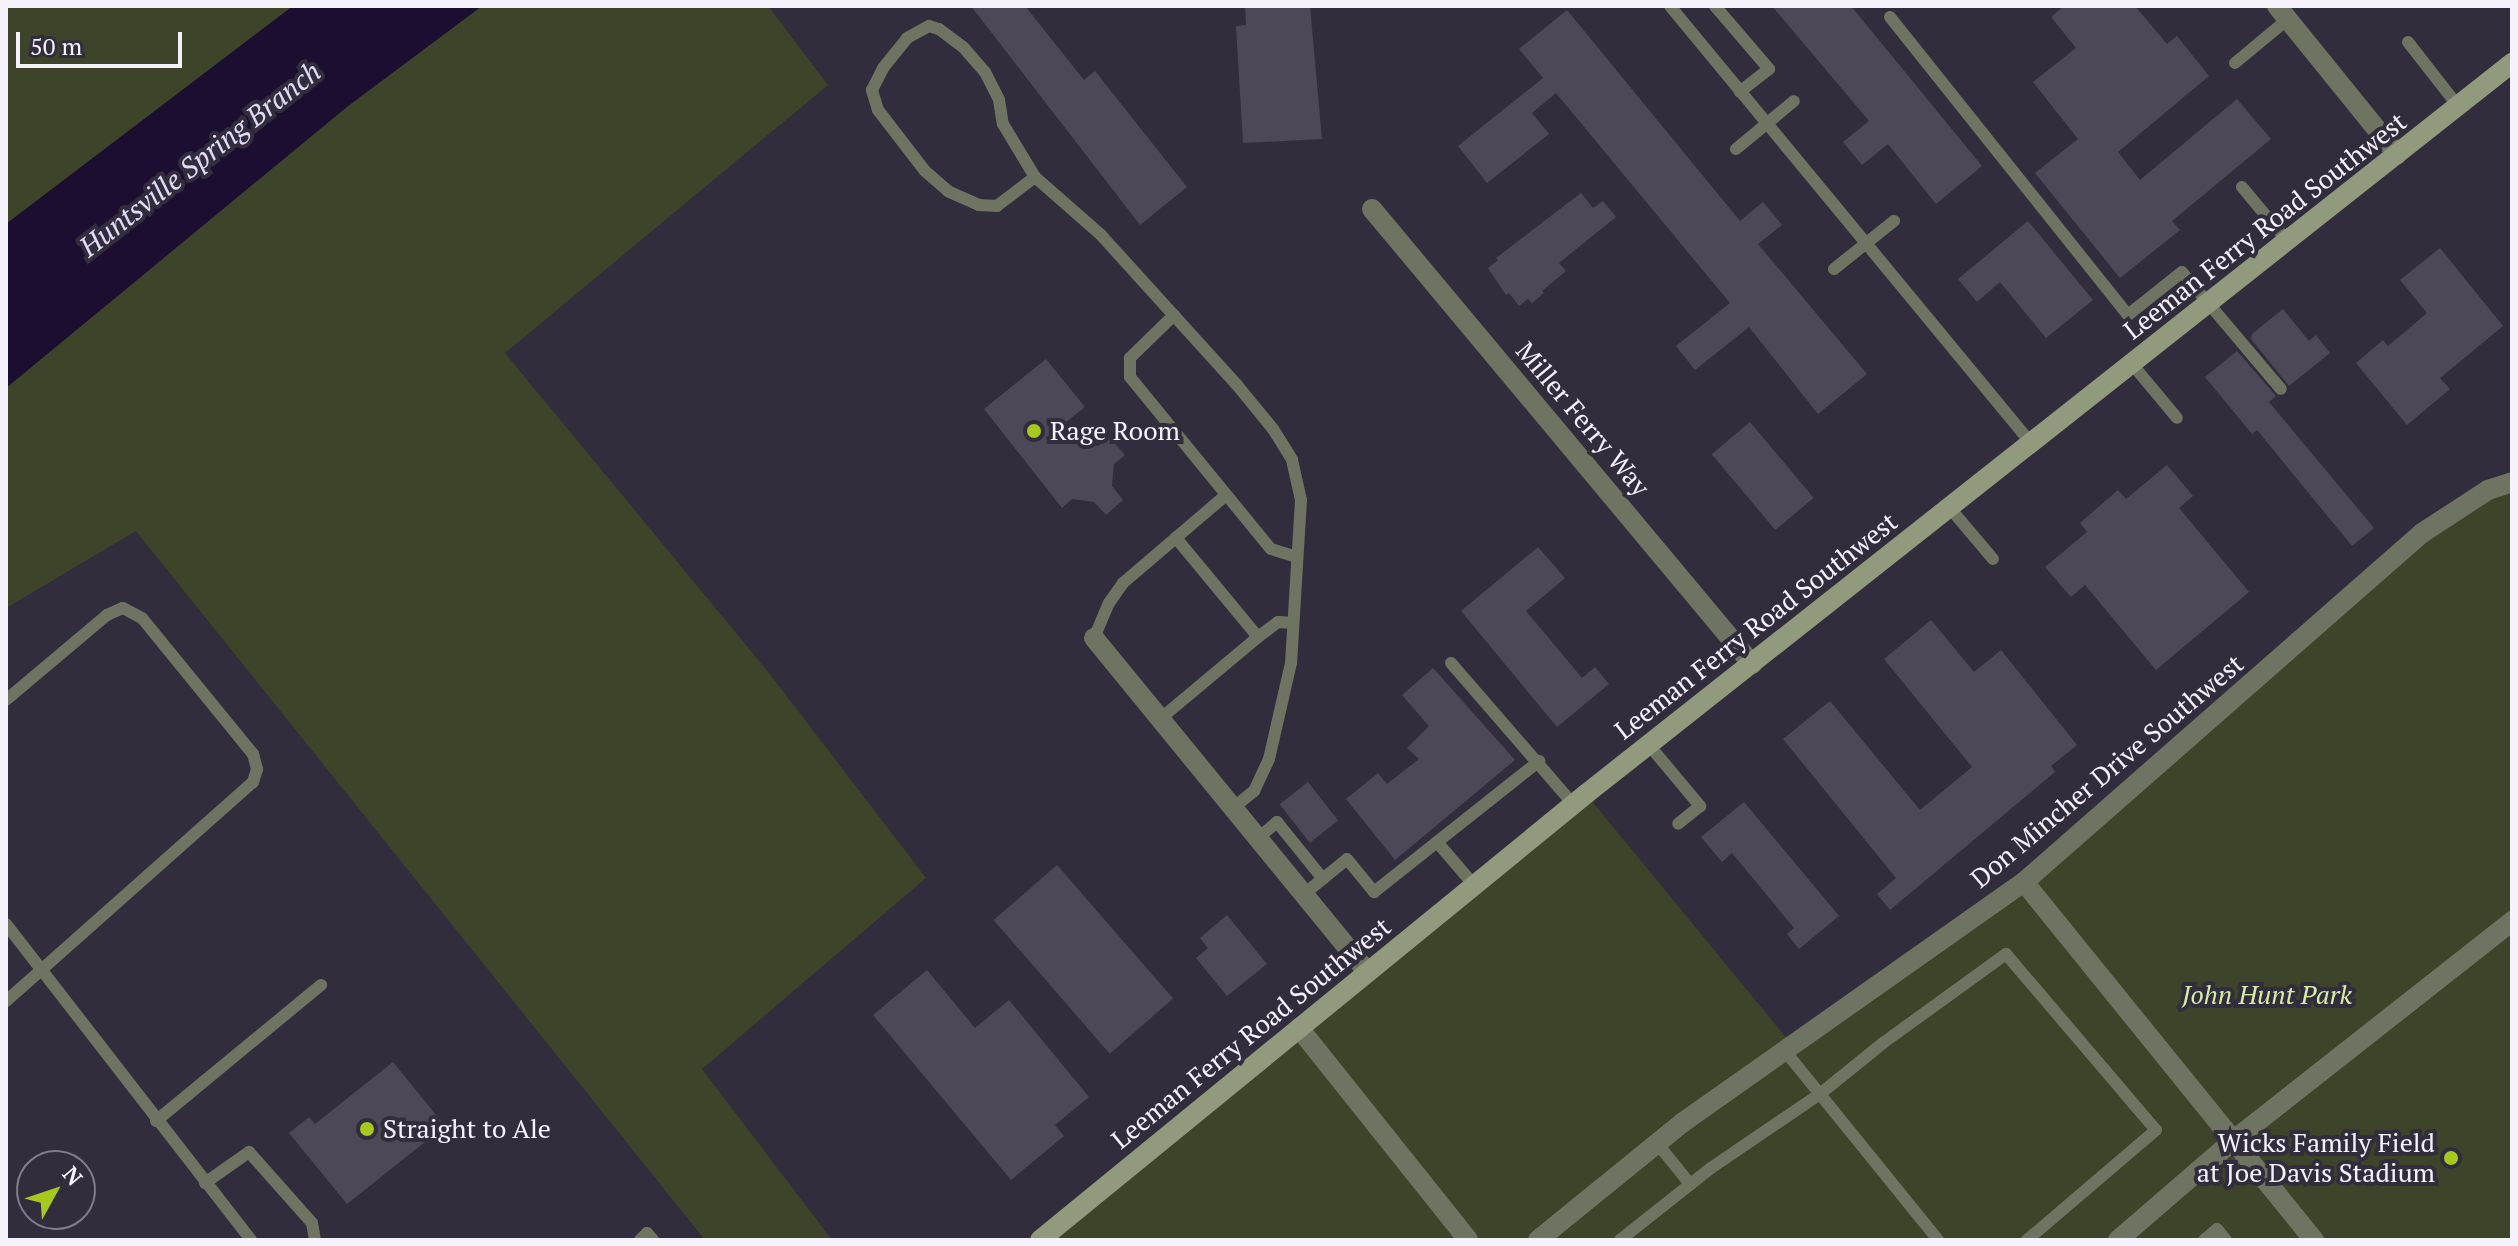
<!DOCTYPE html>
<style>
body{margin:0}
#map{position:relative;width:2518px;height:1246px;overflow:hidden;background:#322d3d;font-family:"PT Serif",serif}
div>[style]{position:absolute}
[style*='--x']{left:calc(var(--x)*1px);top:calc(var(--y)*1px);width:calc(var(--w)*1px);rotate:calc(var(--a)*1deg)}
.green>*{inset:0;background:#3d4429}
.water>*{inset:0;background:#1c0e30}
.building>*{inset:0;background:#4d4858;transform-origin:0 0}
.lane>*{height:12px;margin:-6px;padding:0 6px;transform-origin:6px;border-radius:6px;background:#6e7461}
.street>*{height:20px;margin:-10px;padding:0 10px;transform-origin:10px;border-radius:10px;background:#6e7461}
.secondary>*{height:20px;margin:-10px;padding:0 10px;transform-origin:10px;border-radius:10px;background:#919a7c}
.dots>*{width:22px;height:22px;translate:-50% -50%;box-sizing:border-box;border:4px solid #322d3d;border-radius:50%}
span{translate:-50% -50%;white-space:nowrap;text-align:center;line-height:1.15;-webkit-text-stroke:8px #322d3d;paint-order:stroke}
.street-label{font-size:26px;color:#f5f2fc}
.poi-label{font-size:26px;color:#f5f2fc}
.left{translate:0 -50%;text-align:left}
.right{translate:-100% -50%;text-align:right}
.park-label{font-size:26px;color:#d7eba4;font-style:italic}
.water-label{font-size:28px;color:#e2daf6;font-style:italic}
.frame{position:absolute;inset:0;border:8px solid #f5f2fc;pointer-events:none}
.north{position:absolute;left:16px;top:1150px;width:80px;height:80px;box-sizing:border-box;background:#322d3d;border:2px solid #807c89;border-radius:50%;rotate:50deg;font-size:22px;font-weight:700;line-height:32px;text-align:center;color:#f5f2fc}
.north::after{content:'';display:block;margin:auto;width:28px;height:36px;background:#a7c81e;clip-path:polygon(50% 0,100% 100%,50% 72%,0 100%)}
.scale{position:absolute;left:16px;top:32px;width:166px;height:36px;box-sizing:border-box;border:4px solid #f5f2fc;border-top:0;padding-left:10px;font-size:24px;line-height:28px;white-space:nowrap;color:#f5f2fc;-webkit-text-stroke:6px #322d3d;paint-order:stroke}
</style>
<div id="map">
<div class="green">
<i style="clip-path:polygon(6px 6px,293px 6px,6px 224px)"></i>
<i style="clip-path:polygon(482px 6px,768px 6px,828px 85px,505px 353px,769px 673px,926px 878px,702px 1069px,832px 1240px,705px 1240px,136px 531px,6px 608px,6px 388px,348px 106px)"></i>
<i style="clip-path:polygon(2512px 482px,2512px 1240px,1034px 1240px,1586px 794px,1793px 1046px,2024px 882px,2422px 533px)"></i>
</div>
<div class="water">
<i style="clip-path:polygon(293px 6px,482px 6px,348px 106px,6px 388px,6px 224px)"></i>
</div>
<div class="building">
<i style="clip-path:polygon(971px 6px,1025px 6px,1084px 80px,1095px 71px,1187px 187px,1140px 225px)"></i>
<i style="clip-path:polygon(1245px 6px,1310px 6px,1322px 139px,1243px 143px,1236px 26px,1246px 25px)"></i>
<i style="clip-path:polygon(1772px 6px,1851px 6px,1982px 166px,1936px 204px,1888px 144px,1862px 165px,1843px 142px,1869px 121px)"></i>
<i style="clip-path:polygon(2064px 6px,2135px 6px,2167px 44px,2177px 36px,2209px 76px,2118px 152px,2140px 180px,2237px 99px,2271px 139px,2172px 221px,2180px 230px,2120px 278px,2035px 173px,2078px 139px,2033px 82px,2076px 48px,2051px 17px)"></i>
<i style="clip-path:polygon(1567px 10px,1740px 221px,1763px 202px,1782px 225px,1758px 244px,1867px 374px,1818px 414px,1749px 327px,1695px 370px,1676px 346px,1730px 303px,1556px 93px,1532px 113px,1549px 134px,1487px 183px,1458px 146px,1543px 78px,1519px 49px)"></i>
<i style="clip-path:polygon(1581px 193px,1593px 208px,1603px 201px,1616px 217px,1559px 263px,1566px 271px,1542px 291px,1544px 293px,1532px 303px,1528px 299px,1519px 306px,1509px 293px,1506px 295px,1488px 268px,1498px 260px,1496px 258px)"></i>
<i style="clip-path:polygon(2028px 221px,2093px 300px,2046px 338px,2000px 282px,1977px 302px,1958px 279px)"></i>
<i style="clip-path:polygon(2440px 248px,2503px 326px,2440px 378px,2450px 389px,2407px 425px,2356px 363px,2383px 340px,2388px 346px,2427px 313px,2400px 280px)"></i>
<i style="clip-path:polygon(2283px 309px,2309px 341px,2316px 335px,2330px 353px,2289px 386px,2251px 339px,2252px 334px)"></i>
<i style="clip-path:polygon(2237px 351px,2276px 396px,2269px 402px,2374px 528px,2352px 546px,2257px 430px,2252px 434px,2205px 377px)"></i>
<i style="clip-path:polygon(1046px 359px,1085px 407px,1046px 438px,1098px 446px,1110px 438px,1125px 455px,1114px 464px,1112px 486px,1123px 500px,1106px 515px,1094px 502px,1072px 499px,1062px 508px,984px 409px)"></i>
<i style="left:1750px;top:422px;width:99px;height:50px;rotate:50deg"></i>
<i style="clip-path:polygon(2167px 465px,2193px 496px,2179px 508px,2249px 592px,2156px 670px,2085px 585px,2071px 597px,2045px 567px,2087px 532px,2080px 523px,2118px 490px,2126px 499px)"></i>
<i style="clip-path:polygon(1538px 547px,1565px 578px,1526px 611px,1582px 678px,1595px 667px,1609px 684px,1557px 727px,1461px 611px)"></i>
<i style="clip-path:polygon(1931px 620px,1974px 672px,2001px 650px,2077px 745px,2051px 766px,2055px 772px,1890px 910px,1877px 894px,1896px 878px,1783px 739px,1830px 701px,1920px 810px,1972px 767px,1884px 659px)"></i>
<i style="clip-path:polygon(1433px 668px,1515px 760px,1395px 860px,1346px 799px,1378px 773px,1387px 784px,1419px 759px,1407px 748px,1429px 726px,1402px 695px)"></i>
<i style="left:1308px;top:782px;width:49px;height:36px;rotate:52deg"></i>
<i style="clip-path:polygon(1744px 802px,1839px 916px,1799px 949px,1787px 934px,1794px 928px,1732px 853px,1722px 862px,1701px 837px)"></i>
<i style="left:1057px;top:865px;width:177px;height:84px;rotate:49deg"></i>
<i style="clip-path:polygon(1227px 915px,1267px 964px,1227px 996px,1196px 958px,1208px 948px,1200px 938px)"></i>
<i style="clip-path:polygon(927px 970px,975px 1028px,1009px 1000px,1089px 1097px,1055px 1125px,1064px 1136px,1011px 1180px,873px 1015px)"></i>
<i style="clip-path:polygon(393px 1062px,445px 1126px,347px 1204px,289px 1133px,309px 1117px,315px 1124px)"></i>
</div>
<div class="lane">
<i style="--x:1670;--y:6;--w:567;--a:50.44"></i>
<i style="--x:1715;--y:6;--w:83;--a:49.4"></i>
<i style="--x:1769;--y:69;--w:37;--a:142"></i>
<i style="--x:1890;--y:17;--w:381;--a:51.4"></i>
<i style="--x:2128;--y:315;--w:69;--a:-38.5"></i>
<i style="--x:2182;--y:272;--w:153;--a:49.8"></i>
<i style="--x:2408;--y:42;--w:81;--a:52"></i>
<i style="--x:2235;--y:63;--w:69;--a:-39.7"></i>
<i style="--x:1736;--y:149;--w:75;--a:-39.6"></i>
<i style="--x:1035;--y:177;--w:48;--a:142.7"></i>
<i style="--x:997;--y:206;--w:18;--a:-177"></i>
<i style="--x:979;--y:205;--w:34;--a:-156"></i>
<i style="--x:948;--y:191;--w:30;--a:-139"></i>
<i style="--x:925;--y:171;--w:77;--a:-127.6"></i>
<i style="--x:878;--y:110;--w:21;--a:-107"></i>
<i style="--x:872;--y:90;--w:25;--a:-63"></i>
<i style="--x:883;--y:68;--w:38;--a:-51"></i>
<i style="--x:907;--y:38;--w:25;--a:-29"></i>
<i style="--x:929;--y:26;--w:10;--a:17"></i>
<i style="--x:939;--y:29;--w:31;--a:37"></i>
<i style="--x:964;--y:48;--w:32;--a:49"></i>
<i style="--x:985;--y:72;--w:31;--a:63"></i>
<i style="--x:999;--y:100;--w:24;--a:81"></i>
<i style="--x:1003;--y:124;--w:62;--a:58.9"></i>
<i style="--x:1035;--y:177;--w:88;--a:41.3"></i>
<i style="--x:1101;--y:235;--w:202;--a:47.8"></i>
<i style="--x:1237;--y:385;--w:57;--a:50.7"></i>
<i style="--x:1273;--y:429;--w:36;--a:58"></i>
<i style="--x:1292;--y:460;--w:41;--a:77.3"></i>
<i style="--x:1301;--y:500;--w:163;--a:93.5"></i>
<i style="--x:1291;--y:663;--w:98;--a:102.9"></i>
<i style="--x:1269;--y:759;--w:35;--a:115"></i>
<i style="--x:1254;--y:791;--w:27;--a:141"></i>
<i style="--x:2242;--y:187;--w:70;--a:50.2"></i>
<i style="--x:1834;--y:269;--w:77;--a:-38.7"></i>
<i style="--x:1174;--y:315;--w:62;--a:135.7"></i>
<i style="--x:1130;--y:358;--w:19;--a:90"></i>
<i style="--x:1130;--y:377;--w:222;--a:50.7"></i>
<i style="--x:1271;--y:549;--w:27;--a:17"></i>
<i style="--x:2132;--y:364;--w:70;--a:50.2"></i>
<i style="--x:1949;--y:507;--w:68;--a:49.8"></i>
<i style="--x:1258;--y:637;--w:25;--a:-37"></i>
<i style="--x:1278;--y:622;--w:15;--a:4"></i>
<i style="--x:1094;--y:638;--w:38;--a:-67"></i>
<i style="--x:1109;--y:603;--w:24;--a:-55"></i>
<i style="--x:1123;--y:583;--w:135;--a:-40.5"></i>
<i style="--x:1451;--y:663;--w:186;--a:49.1"></i>
<i style="--x:6;--y:700;--w:132;--a:-40.1"></i>
<i style="--x:107;--y:615;--w:17;--a:-24"></i>
<i style="--x:123;--y:608;--w:21;--a:28"></i>
<i style="--x:142;--y:618;--w:176;--a:50.8"></i>
<i style="--x:253;--y:754;--w:16;--a:75"></i>
<i style="--x:257;--y:769;--w:14;--a:107"></i>
<i style="--x:253;--y:782;--w:330;--a:138.4"></i>
<i style="--x:1160;--y:719;--w:128;--a:-39.9"></i>
<i style="--x:1258;--y:637;--w:129;--a:-129.6"></i>
<i style="--x:1649;--y:745;--w:80;--a:50.1"></i>
<i style="--x:1700;--y:806;--w:28;--a:141"></i>
<i style="--x:1258;--y:838;--w:25;--a:-40"></i>
<i style="--x:1277;--y:822;--w:73;--a:51.1"></i>
<i style="--x:1437;--y:842;--w:57;--a:49.3"></i>
<i style="--x:1304;--y:894;--w:55;--a:-39.1"></i>
<i style="--x:1347;--y:859;--w:43;--a:50.7"></i>
<i style="--x:1374;--y:892;--w:211;--a:-38.4"></i>
<i style="--x:6;--y:924;--w:400;--a:52.2"></i>
<i style="--x:1785;--y:1051;--w:243;--a:51"></i>
<i style="--x:156;--y:1121;--w:214;--a:-39.5"></i>
<i style="--x:1657;--y:1143;--w:53;--a:51.2"></i>
<i style="--x:205;--y:1183;--w:54;--a:-35.2"></i>
<i style="--x:249;--y:1152;--w:95;--a:48.4"></i>
<i style="--x:312;--y:1223;--w:17;--a:80"></i>
<i style="--x:640;--y:1240;--w:10;--a:-45"></i>
<i style="--x:647;--y:1233;--w:9;--a:49"></i>
<i style="--x:1620;--y:1240;--w:116;--a:-38.4"></i>
<i style="--x:1711;--y:1168;--w:132;--a:-34.2"></i>
<i style="--x:1820;--y:1094;--w:81;--a:-39"></i>
<i style="--x:1883;--y:1043;--w:152;--a:-35.9"></i>
<i style="--x:2006;--y:954;--w:231;--a:49.6"></i>
<i style="--x:2156;--y:1130;--w:170;--a:139.5"></i>
<i style="--x:2204;--y:1240;--w:17;--a:-40"></i>
<i style="--x:2217;--y:1229;--w:14;--a:51"></i>
</div>
<div class="street">
<i style="--x:2277;--y:6;--w:191;--a:51"></i>
<i style="--x:1372;--y:209;--w:593;--a:50.13"></i>
<i style="--x:1094;--y:638;--w:431;--a:50.7"></i>
<i style="--x:2024;--y:882;--w:461;--a:51"></i>
<i style="--x:1299;--y:1028;--w:271;--a:51.4"></i>
<i style="--x:1538;--y:1240;--w:186;--a:-39.1"></i>
<i style="--x:1682;--y:1123;--w:418;--a:-35.2"></i>
<i style="--x:2024;--y:882;--w:529;--a:-41.25"></i>
<i style="--x:2422;--y:533;--w:79;--a:-33.1"></i>
<i style="--x:2488;--y:490;--w:25;--a:-18"></i>
<i style="--x:2118;--y:1240;--w:153;--a:-40.8"></i>
<i style="--x:2234;--y:1140;--w:354;--a:-38.2"></i>
</div>
<div class="secondary">
<i style="--x:1040;--y:1240;--w:705;--a:-39.24"></i>
<i style="--x:1586;--y:794;--w:1180;--a:-38.29"></i>
</div>
<div class="dots">
<i style="left:1034px;top:431px;background:#a7c81e"></i>
<i style="left:367px;top:1129px;background:#a7c81e"></i>
<i style="left:2451px;top:1158px;background:#a7c81e"></i>
</div>
<div class="street-label">
<span style="left:2265px;top:226px;rotate:-38deg">Leeman Ferry Road Southwest</span>
<span style="left:1583px;top:419px;rotate:50deg">Miller Ferry Way</span>
<span style="left:1756px;top:626px;rotate:-38deg">Leeman Ferry Road Southwest</span>
<span style="left:2107px;top:771px;rotate:-40deg">Don Mincher Drive Southwest</span>
<span style="left:1251px;top:1033px;rotate:-39deg">Leeman Ferry Road Southwest</span>
</div>
<div class="poi-label">
<span class="left" style="left:1050px;top:431px">Rage Room</span>
<span class="left" style="left:383px;top:1129px">Straight to Ale</span>
<span class="right" style="left:2435px;top:1158px">Wicks Family Field<br>at Joe Davis Stadium</span>
</div>
<div class="park-label">
<span style="left:2267px;top:995px">John Hunt Park</span>
</div>
<div class="water-label">
<span style="left:200px;top:159px;rotate:-38deg">Huntsville Spring Branch</span>
</div>
<div class="frame"></div>
<div class="north">N</div>
<div class="scale">50 m</div>
</div>
